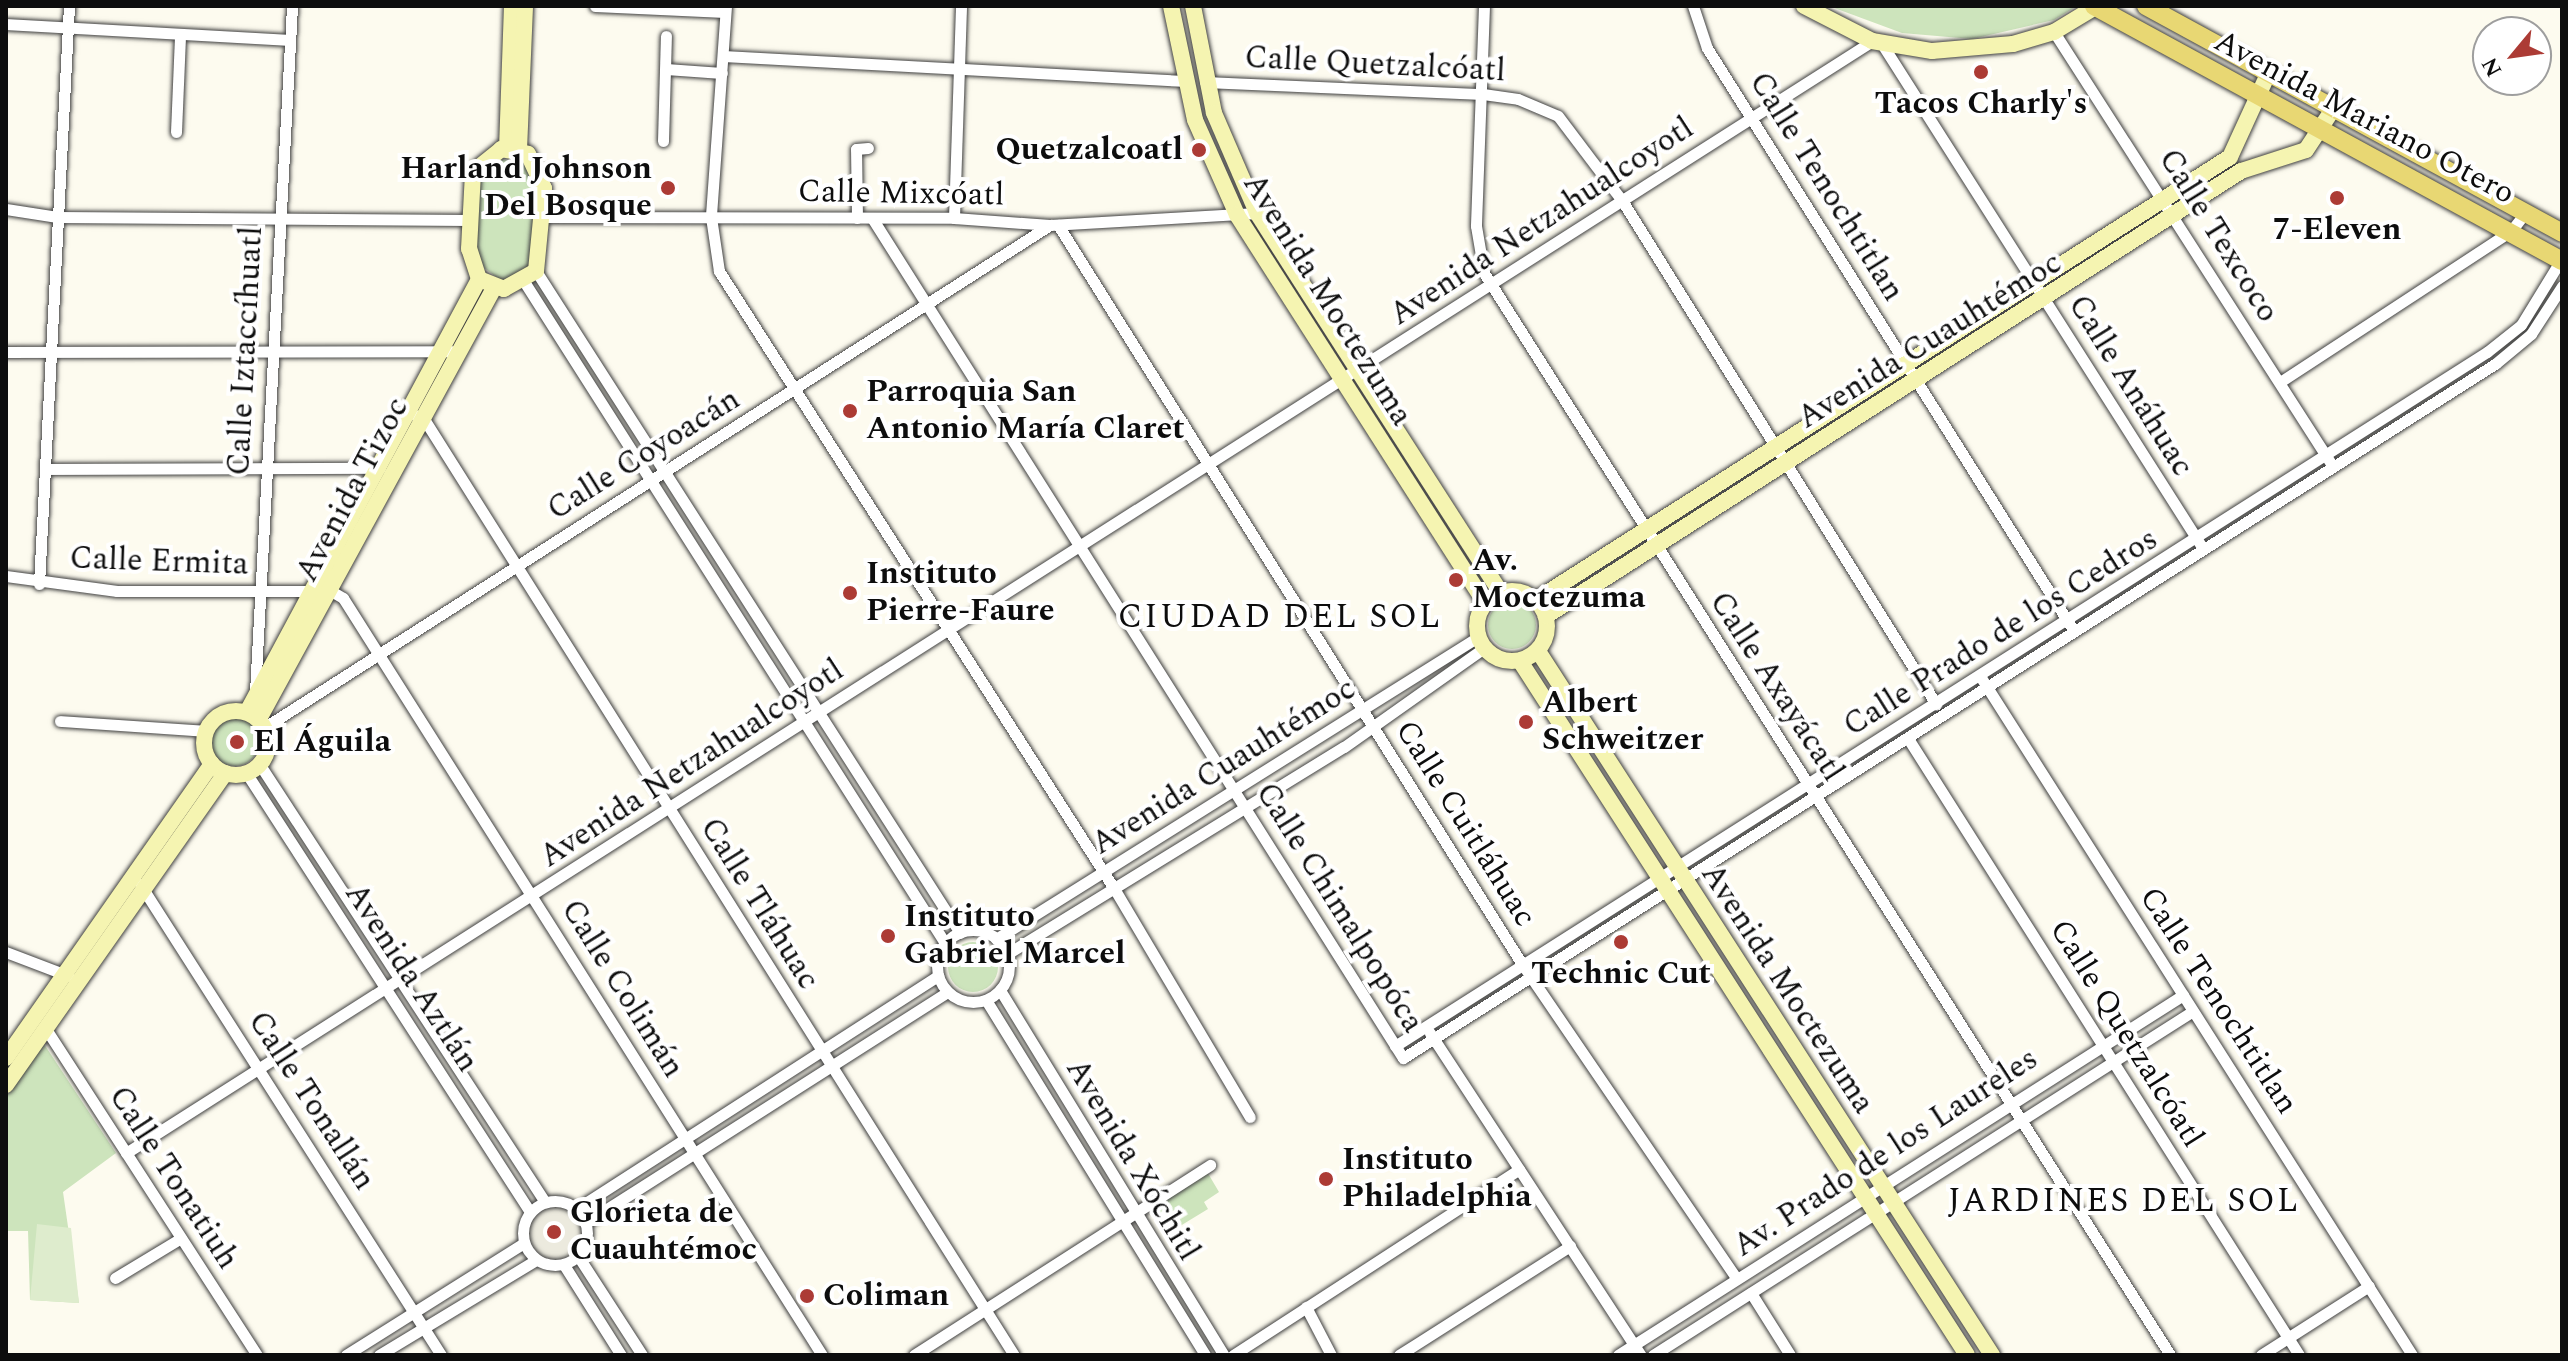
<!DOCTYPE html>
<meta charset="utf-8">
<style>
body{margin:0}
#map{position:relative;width:2568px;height:1361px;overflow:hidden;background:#fdfbef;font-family:Spectral,serif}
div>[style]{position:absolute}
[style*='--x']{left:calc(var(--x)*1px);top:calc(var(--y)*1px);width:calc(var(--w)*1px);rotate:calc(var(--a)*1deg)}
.green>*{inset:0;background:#cde4bc}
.round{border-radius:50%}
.pitch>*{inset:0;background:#deeccd}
.plaza>*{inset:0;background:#eceade}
.roads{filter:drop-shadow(0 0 2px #404040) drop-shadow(0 0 2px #404040)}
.street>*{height:11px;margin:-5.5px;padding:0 5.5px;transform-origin:5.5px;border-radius:5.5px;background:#fff}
.street>.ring{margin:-5.5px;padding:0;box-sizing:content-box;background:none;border:11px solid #fff;border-radius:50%}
.secondary>*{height:16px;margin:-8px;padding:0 8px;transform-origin:8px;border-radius:8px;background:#f5f4b1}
.secondary>.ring{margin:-8px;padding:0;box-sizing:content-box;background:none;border:16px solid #f5f4b1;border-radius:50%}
.primary>*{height:18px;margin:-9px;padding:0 9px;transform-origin:9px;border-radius:9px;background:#e8d773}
.dots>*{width:22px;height:22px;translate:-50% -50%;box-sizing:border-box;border:4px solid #fff;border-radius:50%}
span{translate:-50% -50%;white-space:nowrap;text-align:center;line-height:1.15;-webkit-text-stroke:8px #fff;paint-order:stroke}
.street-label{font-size:32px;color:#0d0d0d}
.poi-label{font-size:32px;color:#0d0d0d;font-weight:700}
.right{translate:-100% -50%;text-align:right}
.left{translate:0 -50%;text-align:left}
.neighbourhood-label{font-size:34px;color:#0d0d0d;letter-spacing:2px}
.frame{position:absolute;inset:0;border:8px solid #0d0d0d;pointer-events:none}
.north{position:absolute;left:2472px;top:16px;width:80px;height:80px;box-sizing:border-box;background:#fff;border:2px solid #9e9e9e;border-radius:50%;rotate:241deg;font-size:22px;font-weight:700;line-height:32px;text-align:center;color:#0d0d0d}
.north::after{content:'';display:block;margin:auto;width:28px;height:36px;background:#ac3b35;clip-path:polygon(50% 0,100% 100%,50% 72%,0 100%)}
</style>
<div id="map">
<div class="green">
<i style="clip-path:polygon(1829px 6px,2077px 6px,2054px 20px,1972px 39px,1902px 33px)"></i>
<i style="clip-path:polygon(501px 159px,525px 163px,537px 181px,534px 263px,503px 282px,475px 261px,480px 175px)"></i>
<i class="round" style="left:1488px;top:601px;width:48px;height:48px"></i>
<i class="round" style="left:211px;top:718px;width:48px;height:48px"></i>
<i class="round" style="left:948px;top:942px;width:50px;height:50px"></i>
<i style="clip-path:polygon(44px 1044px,116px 1153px,63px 1192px,79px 1303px,30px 1300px,28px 1231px,6px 1231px,6px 1097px)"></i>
<i style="clip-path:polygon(1206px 1170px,1219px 1192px,1204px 1202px,1208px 1209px,1167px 1234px,1149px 1206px)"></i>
</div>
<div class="pitch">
<i style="clip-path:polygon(37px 1224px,71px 1228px,79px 1303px,30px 1300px)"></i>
</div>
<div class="plaza">
<i class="round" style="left:527px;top:1206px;width:54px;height:54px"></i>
</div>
<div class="roads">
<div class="street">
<i style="--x:595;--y:6;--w:130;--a:2.6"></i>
<i style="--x:726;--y:6;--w:212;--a:94.1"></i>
<i style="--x:711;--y:217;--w:55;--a:81.6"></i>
<i style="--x:719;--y:271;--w:735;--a:57.39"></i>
<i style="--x:1115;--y:890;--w:264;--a:59.3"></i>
<i style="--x:1484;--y:6;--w:220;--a:92.1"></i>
<i style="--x:1476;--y:226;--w:48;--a:80.3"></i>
<i style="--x:1484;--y:273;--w:1281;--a:57.62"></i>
<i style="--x:1693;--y:6;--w:44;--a:71.6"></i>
<i style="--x:1707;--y:48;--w:685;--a:57.82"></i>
<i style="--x:6;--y:24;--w:284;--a:3.2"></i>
<i style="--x:2054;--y:32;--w:511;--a:57.31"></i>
<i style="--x:1882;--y:44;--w:596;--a:57.54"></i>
<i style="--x:723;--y:56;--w:460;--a:3.1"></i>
<i style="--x:666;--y:69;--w:56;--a:4.1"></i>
<i style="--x:1205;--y:82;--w:278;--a:2.5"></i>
<i style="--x:1483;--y:94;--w:35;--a:8"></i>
<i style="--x:1518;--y:99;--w:43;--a:23"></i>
<i style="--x:1558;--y:116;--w:108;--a:52.9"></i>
<i style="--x:1623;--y:202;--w:592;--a:58.06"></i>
<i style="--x:176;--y:132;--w:97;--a:-87.6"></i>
<i style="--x:663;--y:141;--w:105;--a:-88.4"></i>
<i style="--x:6;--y:209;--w:52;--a:8.9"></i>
<i style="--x:57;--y:217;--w:412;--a:0.4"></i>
<i style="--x:544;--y:217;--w:410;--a:0.1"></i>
<i style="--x:954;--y:218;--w:96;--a:4.2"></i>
<i style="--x:1050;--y:225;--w:207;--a:-3.3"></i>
<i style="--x:857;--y:218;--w:69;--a:-90.8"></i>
<i style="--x:856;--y:149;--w:12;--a:-5"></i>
<i style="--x:872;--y:218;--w:994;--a:57.7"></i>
<i style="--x:1403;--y:1058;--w:1294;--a:-32.44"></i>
<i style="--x:2495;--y:364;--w:47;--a:-39.8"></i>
<i style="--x:2531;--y:334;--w:57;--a:-57.1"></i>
<i style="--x:954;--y:218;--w:212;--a:-88.1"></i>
<i style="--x:1058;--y:225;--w:873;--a:57.88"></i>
<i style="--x:1522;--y:964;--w:381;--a:55.7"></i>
<i style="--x:536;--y:271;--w:786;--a:57.36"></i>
<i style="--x:525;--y:283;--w:782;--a:57.53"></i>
<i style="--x:6;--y:352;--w:454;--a:-0.1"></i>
<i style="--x:2280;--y:382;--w:276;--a:-33.2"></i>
<i style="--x:2511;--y:231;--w:23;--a:-52"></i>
<i style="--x:408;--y:412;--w:17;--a:24"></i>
<i style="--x:424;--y:419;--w:1106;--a:57.78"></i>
<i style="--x:45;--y:469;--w:335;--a:-0.2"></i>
<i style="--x:6;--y:576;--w:112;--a:7.7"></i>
<i style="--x:117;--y:591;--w:214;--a:0"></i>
<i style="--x:331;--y:591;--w:14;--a:30"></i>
<i style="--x:343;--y:598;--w:896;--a:57.68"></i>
<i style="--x:39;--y:584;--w:579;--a:-87.03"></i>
<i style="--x:1980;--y:676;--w:805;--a:57.53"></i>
<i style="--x:255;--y:692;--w:687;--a:-86.91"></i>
<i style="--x:60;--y:721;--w:146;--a:3.9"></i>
<i style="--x:265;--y:727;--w:932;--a:-32.6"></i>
<i style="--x:1909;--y:740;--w:728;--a:57.62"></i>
<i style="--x:260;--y:765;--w:522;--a:56.89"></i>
<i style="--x:247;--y:774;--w:521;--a:57.13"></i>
<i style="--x:140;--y:884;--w:559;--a:57.42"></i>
<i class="ring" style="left:937px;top:930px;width:61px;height:61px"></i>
<i style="--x:996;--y:939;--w:569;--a:-32.07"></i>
<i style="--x:6;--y:952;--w:67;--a:20.9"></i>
<i style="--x:1007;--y:954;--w:395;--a:-31.6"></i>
<i style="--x:1344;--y:747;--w:171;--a:-35.3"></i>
<i style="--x:1000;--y:990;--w:428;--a:58.5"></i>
<i style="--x:986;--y:1000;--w:417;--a:58.3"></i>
<i style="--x:46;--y:1029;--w:388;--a:57.1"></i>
<i style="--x:1430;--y:1033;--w:385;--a:56.8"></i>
<i style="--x:1395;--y:1046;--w:1294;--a:-32.44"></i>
<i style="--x:2487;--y:352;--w:43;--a:-38.5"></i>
<i style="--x:2521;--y:325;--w:79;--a:-58.5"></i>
<i style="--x:126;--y:1153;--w:2070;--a:-32.49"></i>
<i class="ring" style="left:523px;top:1201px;width:53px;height:53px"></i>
<i style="--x:576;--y:1209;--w:431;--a:-32.8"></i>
<i style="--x:585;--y:1223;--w:430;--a:-32.5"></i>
<i style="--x:578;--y:1256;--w:118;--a:57.1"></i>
<i style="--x:564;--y:1265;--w:107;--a:57.7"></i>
<i style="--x:115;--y:1278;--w:77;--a:-31.2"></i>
<i style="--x:1751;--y:1293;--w:73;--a:57.8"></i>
<i style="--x:1306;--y:1307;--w:54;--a:62.5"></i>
<i style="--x:346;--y:1355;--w:210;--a:-32.2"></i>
<i style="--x:379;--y:1355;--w:184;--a:-31.2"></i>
<i style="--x:914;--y:1355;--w:352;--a:-32.7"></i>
<i style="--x:1233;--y:1355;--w:341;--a:-33"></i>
<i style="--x:1399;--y:1355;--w:203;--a:-32.5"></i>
<i style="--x:1618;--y:1355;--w:670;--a:-32.5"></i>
<i style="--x:1653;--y:1355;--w:640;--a:-32.5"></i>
<i style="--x:2261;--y:1355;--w:128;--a:-32.6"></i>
</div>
<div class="secondary">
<i style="--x:1171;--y:6;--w:116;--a:78.1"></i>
<i style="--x:1195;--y:120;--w:104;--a:66.1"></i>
<i style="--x:1237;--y:215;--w:460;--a:57.4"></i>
<i style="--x:1193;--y:6;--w:109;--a:78.9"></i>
<i style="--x:1214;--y:113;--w:109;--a:66.7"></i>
<i style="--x:1257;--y:213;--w:452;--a:57.3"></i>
<i style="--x:1804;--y:6;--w:76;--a:27.2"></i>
<i style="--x:1872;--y:41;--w:61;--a:9.5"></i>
<i style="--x:1932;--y:51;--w:81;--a:-4.9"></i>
<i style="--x:2013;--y:44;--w:43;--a:-16.3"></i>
<i style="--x:2054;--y:32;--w:50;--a:-31.2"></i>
<i style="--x:501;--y:149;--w:27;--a:10"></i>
<i style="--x:528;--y:154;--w:38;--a:65"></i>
<i style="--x:544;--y:188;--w:83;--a:95.5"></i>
<i style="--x:536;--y:271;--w:37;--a:151"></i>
<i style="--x:504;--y:289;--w:27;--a:-158"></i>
<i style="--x:479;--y:279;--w:32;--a:-108"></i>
<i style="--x:469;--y:249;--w:77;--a:-87"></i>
<i style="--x:473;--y:172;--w:36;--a:-39"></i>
<i style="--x:507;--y:149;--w:143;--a:-88"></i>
<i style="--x:519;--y:150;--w:144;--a:-87.6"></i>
<i class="ring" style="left:1477px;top:591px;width:54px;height:54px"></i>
<i style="--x:1536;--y:600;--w:823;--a:-32.55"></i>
<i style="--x:2230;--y:157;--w:91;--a:-65.4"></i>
<i style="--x:1546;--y:616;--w:825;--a:-32.63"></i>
<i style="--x:2241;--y:171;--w:68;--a:-17.9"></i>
<i style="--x:2306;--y:150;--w:49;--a:-56.6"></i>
<i style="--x:1538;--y:651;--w:838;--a:57.18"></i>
<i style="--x:1520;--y:661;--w:825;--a:57.21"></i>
<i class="ring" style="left:204px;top:711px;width:48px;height:48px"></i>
<i style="--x:247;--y:712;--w:491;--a:-61.8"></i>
<i style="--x:259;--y:719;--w:492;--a:-61.4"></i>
<i style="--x:6;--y:1058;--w:359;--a:-55"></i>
<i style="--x:6;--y:1085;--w:381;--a:-54.9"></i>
</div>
<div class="primary">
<i style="--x:2094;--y:6;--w:533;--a:28.58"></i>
<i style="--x:2146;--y:6;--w:474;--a:28.6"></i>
</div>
</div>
<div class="dots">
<i style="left:1981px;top:72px;background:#ac3b35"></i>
<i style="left:1199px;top:150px;background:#ac3b35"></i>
<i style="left:668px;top:188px;background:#ac3b35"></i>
<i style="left:2337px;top:198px;background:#ac3b35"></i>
<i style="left:850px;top:411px;background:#ac3b35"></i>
<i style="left:1456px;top:580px;background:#ac3b35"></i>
<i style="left:850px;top:593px;background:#ac3b35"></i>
<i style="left:1526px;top:722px;background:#ac3b35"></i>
<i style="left:237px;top:742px;background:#ac3b35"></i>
<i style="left:888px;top:936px;background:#ac3b35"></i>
<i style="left:1621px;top:942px;background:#ac3b35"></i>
<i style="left:1326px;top:1179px;background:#ac3b35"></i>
<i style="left:554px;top:1232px;background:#ac3b35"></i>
<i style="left:807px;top:1296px;background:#ac3b35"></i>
</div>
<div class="street-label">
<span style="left:1375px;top:65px;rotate:3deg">Calle Quetzalcóatl</span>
<span style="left:2364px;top:118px;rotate:28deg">Avenida Mariano Otero</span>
<span style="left:1826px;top:187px;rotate:58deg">Calle Tenochtitlan</span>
<span style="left:901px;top:194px;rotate:1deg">Calle Mixcóatl</span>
<span style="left:1542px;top:222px;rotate:-33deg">Avenida Netzahualcoyotl</span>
<span style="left:2218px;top:236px;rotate:58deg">Calle Texcoco</span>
<span style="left:1327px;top:300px;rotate:58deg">Avenida Moctezuma</span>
<span style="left:1930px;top:341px;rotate:-32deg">Avenida Cuauhtémoc</span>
<span style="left:246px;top:351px;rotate:-87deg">Calle Iztaccíhuatl</span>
<span style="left:2130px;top:386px;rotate:58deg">Calle Anáhuac</span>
<span style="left:644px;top:455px;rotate:-32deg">Calle Coyoacán</span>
<span style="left:353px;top:490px;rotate:-62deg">Avenida Tizoc</span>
<span style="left:159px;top:562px;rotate:2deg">Calle Ermita</span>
<span style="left:2001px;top:633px;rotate:-32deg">Calle Prado de los Cedros</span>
<span style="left:1776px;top:687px;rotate:57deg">Calle Axayácatl</span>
<span style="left:692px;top:764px;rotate:-33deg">Avenida Netzahualcoyotl</span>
<span style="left:1224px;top:767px;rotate:-32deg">Avenida Cuauhtémoc</span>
<span style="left:1465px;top:824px;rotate:58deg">Calle Cuitláhuac</span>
<span style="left:759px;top:904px;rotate:58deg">Calle Tláhuac</span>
<span style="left:1339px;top:908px;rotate:58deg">Calle Chimalpopóca</span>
<span style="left:411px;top:978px;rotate:57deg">Avenida Aztlán</span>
<span style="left:622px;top:989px;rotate:58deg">Calle Colimán</span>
<span style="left:1787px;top:989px;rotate:57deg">Avenida Moctezuma</span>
<span style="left:2218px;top:1001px;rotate:57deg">Calle Tenochtitlan</span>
<span style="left:2126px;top:1034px;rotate:58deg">Calle Quetzalcóatl</span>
<span style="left:311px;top:1101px;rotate:57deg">Calle Tonallán</span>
<span style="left:1886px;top:1153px;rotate:-33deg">Av. Prado de los Laureles</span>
<span style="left:1132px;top:1160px;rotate:59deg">Avenida Xóchitl</span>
<span style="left:173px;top:1178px;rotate:57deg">Calle Tonatiuh</span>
</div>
<div class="poi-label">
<span style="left:1981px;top:104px">Tacos Charly's</span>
<span class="right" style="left:1183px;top:150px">Quetzalcoatl</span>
<span class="right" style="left:652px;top:188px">Harland Johnson<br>Del Bosque</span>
<span style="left:2337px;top:230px">7-Eleven</span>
<span class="left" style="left:866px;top:411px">Parroquia San<br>Antonio María Claret</span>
<span class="left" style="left:1472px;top:580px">Av.<br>Moctezuma</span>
<span class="left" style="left:866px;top:593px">Instituto<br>Pierre-Faure</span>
<span class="left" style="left:1542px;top:722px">Albert<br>Schweitzer</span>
<span class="left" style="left:253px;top:742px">El Águila</span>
<span class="left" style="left:904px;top:936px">Instituto<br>Gabriel Marcel</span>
<span style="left:1621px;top:974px">Technic Cut</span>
<span class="left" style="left:1342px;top:1179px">Instituto<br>Philadelphia</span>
<span class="left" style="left:570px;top:1232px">Glorieta de<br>Cuauhtémoc</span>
<span class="left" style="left:823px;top:1296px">Coliman</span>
</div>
<div class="neighbourhood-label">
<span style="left:1280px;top:618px">CIUDAD DEL SOL</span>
<span style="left:2124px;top:1202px">JARDINES DEL SOL</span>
</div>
<div class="frame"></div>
<div class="north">N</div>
</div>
